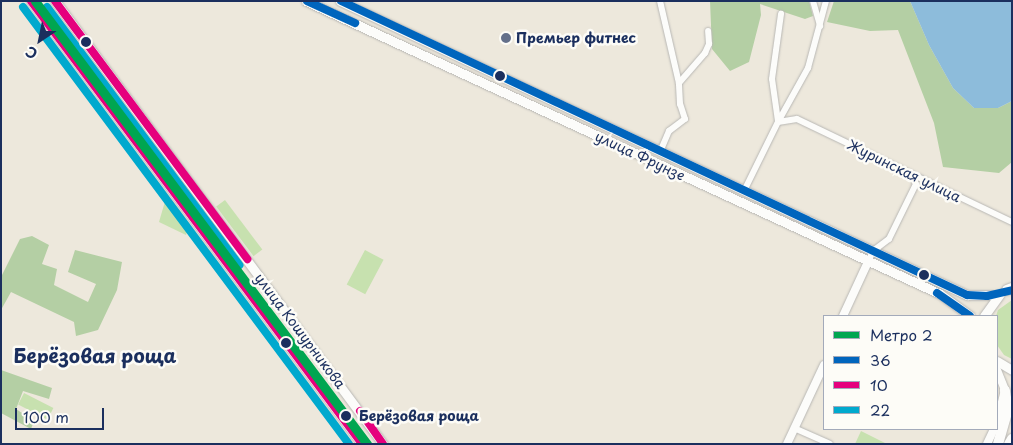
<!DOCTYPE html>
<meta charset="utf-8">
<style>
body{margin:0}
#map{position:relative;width:1013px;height:445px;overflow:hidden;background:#ede8dc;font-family:"Playpen Sans",sans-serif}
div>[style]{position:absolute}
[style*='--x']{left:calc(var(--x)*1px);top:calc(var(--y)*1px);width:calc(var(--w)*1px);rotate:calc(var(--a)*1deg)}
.green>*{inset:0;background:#c7e1af;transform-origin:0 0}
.forest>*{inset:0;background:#b4cfa4}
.water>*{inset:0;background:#8dbcdb}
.roads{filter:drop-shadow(0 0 1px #b8b7b4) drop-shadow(0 0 1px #b8b7b4)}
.minor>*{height:6px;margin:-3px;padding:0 3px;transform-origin:3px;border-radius:3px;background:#fcfcfa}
.tertiary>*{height:8px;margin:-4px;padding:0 4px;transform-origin:4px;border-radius:4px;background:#fcfcfa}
.secondary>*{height:9px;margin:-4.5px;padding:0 4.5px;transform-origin:4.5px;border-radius:4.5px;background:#fcfcfa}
.trunk>*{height:10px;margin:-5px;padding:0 5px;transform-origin:5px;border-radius:5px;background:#fcfcfa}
.bus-1>*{height:8px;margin:-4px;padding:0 4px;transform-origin:4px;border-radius:4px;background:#0065bd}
.bus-2>*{height:8px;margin:-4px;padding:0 4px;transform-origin:4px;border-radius:4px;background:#e5007d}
.bus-3>*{height:8px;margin:-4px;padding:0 4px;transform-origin:4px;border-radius:4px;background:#00a9ce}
.metro-1>*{height:9px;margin:-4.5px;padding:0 4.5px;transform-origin:4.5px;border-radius:4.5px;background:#00a651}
.dots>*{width:14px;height:14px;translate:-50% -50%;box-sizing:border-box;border:2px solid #fdfcf7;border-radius:50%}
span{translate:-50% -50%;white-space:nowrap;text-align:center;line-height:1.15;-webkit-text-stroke:5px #fdfcf7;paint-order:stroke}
.poi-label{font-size:14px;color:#1b2f5e;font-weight:700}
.left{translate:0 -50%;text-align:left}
.street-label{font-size:14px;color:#1b2f5e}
.stop-label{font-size:14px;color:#1b2f5e;font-weight:700}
.district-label{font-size:19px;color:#1b2f5e;font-weight:700}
.frame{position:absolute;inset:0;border:2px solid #1b2f5e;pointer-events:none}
.legend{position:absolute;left:823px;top:315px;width:175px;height:115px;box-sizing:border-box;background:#fdfcf7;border:1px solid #a3aaba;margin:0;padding:6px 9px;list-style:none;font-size:15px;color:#1b2f5e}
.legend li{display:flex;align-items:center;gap:10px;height:25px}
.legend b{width:25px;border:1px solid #a3aaba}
.north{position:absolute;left:15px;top:15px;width:50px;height:50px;-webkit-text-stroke:4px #fdfcf7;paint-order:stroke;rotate:214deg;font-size:14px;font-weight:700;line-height:20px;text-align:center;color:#1b2f5e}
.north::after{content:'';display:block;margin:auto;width:18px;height:22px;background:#1b2f5e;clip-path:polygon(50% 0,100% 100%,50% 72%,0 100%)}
.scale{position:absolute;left:15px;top:408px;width:89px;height:22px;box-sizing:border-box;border:2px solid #1b2f5e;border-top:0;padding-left:6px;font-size:15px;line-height:18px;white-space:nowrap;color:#1b2f5e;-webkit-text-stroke:4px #fdfcf7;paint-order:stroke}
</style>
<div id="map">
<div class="green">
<i style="clip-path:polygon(166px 198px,188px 229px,186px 235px,159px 222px)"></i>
<i style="left:225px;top:200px;width:62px;height:11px;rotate:53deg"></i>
<i style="left:365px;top:250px;width:21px;height:39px;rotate:28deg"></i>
<i style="clip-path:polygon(1012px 300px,1012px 359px,1004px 355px,997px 345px,996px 316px,998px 310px)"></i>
<i style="left:24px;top:393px;width:33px;height:13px;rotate:27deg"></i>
<i style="clip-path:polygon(861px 431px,885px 443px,885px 444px,855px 444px)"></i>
</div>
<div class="forest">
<i style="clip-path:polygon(710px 1px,809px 1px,813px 16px,805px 19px,760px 4px,761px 15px,749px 62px,730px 71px,712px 49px)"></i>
<i style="clip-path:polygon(834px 1px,910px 1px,929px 45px,953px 88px,974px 108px,998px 108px,1012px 101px,1012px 162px,999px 173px,943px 167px,934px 123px,898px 30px,870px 31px,827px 22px)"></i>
<i style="clip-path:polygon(32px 236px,49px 245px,42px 264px,57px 269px,54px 285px,88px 302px,96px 284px,68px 272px,75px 250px,122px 262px,117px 290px,98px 330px,76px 336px,74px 322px,11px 292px,1px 310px,1px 277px,20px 239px)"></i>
<i style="clip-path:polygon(1px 370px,52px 388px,49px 399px,23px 391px,16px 409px,34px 421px,31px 429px,1px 413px)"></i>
</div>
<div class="water">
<i style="clip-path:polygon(910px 1px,1012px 1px,1012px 101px,998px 108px,974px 108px,953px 88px,929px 45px)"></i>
</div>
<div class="roads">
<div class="minor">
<i style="--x:660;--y:1;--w:84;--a:77"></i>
<i style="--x:679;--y:83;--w:40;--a:-49"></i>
<i style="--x:705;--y:53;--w:10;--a:-66"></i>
<i style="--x:709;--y:44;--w:13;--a:-94"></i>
<i style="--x:813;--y:1;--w:26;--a:74"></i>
<i style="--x:778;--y:121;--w:42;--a:-98.1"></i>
<i style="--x:772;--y:79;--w:66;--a:-82.1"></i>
<i style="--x:778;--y:122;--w:62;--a:-60.9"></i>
<i style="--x:808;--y:68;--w:69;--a:-75"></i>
<i style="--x:660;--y:152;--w:23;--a:-67"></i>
<i style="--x:669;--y:131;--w:20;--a:-37"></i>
<i style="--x:685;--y:119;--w:16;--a:-108"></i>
<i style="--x:680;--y:104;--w:21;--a:-93"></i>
<i style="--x:744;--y:191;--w:77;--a:-63.8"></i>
<i style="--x:778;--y:122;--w:19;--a:-9"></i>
<i style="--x:797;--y:119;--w:238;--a:25.6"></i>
<i style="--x:868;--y:262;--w:12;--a:-66"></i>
<i style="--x:873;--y:251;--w:20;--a:-37"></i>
<i style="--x:889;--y:239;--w:61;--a:-63.9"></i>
<i style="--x:916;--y:184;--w:10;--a:-114"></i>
<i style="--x:794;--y:428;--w:39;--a:24"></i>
</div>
<div class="tertiary">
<i style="--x:843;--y:316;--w:60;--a:-65.2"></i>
<i style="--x:997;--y:370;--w:22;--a:68"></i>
<i style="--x:1005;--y:390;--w:33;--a:104"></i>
<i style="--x:787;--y:444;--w:87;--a:-64.9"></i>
<i style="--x:987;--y:444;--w:17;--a:-65"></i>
</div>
<div class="secondary">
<i style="--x:31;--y:1;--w:553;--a:53.23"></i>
<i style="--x:55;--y:1;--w:551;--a:53.48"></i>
<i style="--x:306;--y:1;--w:698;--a:24.8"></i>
<i style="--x:940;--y:294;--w:37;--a:36"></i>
<i style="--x:340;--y:1;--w:693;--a:25.12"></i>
<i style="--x:967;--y:295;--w:31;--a:0"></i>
<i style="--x:984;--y:316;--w:27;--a:-54"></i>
<i style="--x:997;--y:361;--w:17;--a:31"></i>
</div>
<div class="trunk">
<i style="--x:1007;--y:290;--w:5;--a:-22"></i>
<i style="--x:998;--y:444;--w:35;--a:-74"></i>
<i style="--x:1008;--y:410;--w:20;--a:-99"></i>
<i style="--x:1009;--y:444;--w:6;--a:-59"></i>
</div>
</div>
<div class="bus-1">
<i style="--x:307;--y:1;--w:53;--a:24.6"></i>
<i style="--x:341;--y:1;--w:692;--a:25.16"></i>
<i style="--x:967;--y:295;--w:20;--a:3"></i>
<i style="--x:987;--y:296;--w:26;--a:-13"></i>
<i style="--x:937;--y:293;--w:40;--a:34.9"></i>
</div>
<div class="bus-2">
<i style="--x:31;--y:1;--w:553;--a:53.23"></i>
<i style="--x:55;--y:1;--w:322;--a:53.3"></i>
<i style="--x:360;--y:411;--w:40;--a:55.1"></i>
</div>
<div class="bus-3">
<i style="--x:23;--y:7;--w:545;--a:53.28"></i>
<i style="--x:47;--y:7;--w:322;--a:53.3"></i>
</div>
<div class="metro-1">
<i style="--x:35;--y:1;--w:554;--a:53.15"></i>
</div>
<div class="dots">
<i style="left:506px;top:38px;background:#64708a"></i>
<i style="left:86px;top:42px;background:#1b2f5e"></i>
<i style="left:500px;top:76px;background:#1b2f5e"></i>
<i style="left:924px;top:275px;background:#1b2f5e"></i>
<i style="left:286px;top:343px;background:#1b2f5e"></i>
<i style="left:346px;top:416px;background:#1b2f5e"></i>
</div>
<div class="poi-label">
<span class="left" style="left:516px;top:38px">Премьер фитнес</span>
</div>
<div class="street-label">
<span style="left:640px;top:156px;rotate:25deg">улица Фрунзе</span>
<span style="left:904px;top:171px;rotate:26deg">Журинская улица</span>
<span style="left:300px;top:331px;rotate:53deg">улица Кошурникова</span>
</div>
<div class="stop-label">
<span class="left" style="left:359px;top:416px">Берёзовая роща</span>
</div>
<div class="district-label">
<span style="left:95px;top:356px">Берёзовая роща</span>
</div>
<div class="frame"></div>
<ul class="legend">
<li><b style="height:6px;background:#00a651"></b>Метро 2</li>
<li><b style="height:6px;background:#0065bd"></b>36</li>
<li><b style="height:6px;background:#e5007d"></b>10</li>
<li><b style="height:6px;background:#00a9ce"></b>22</li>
</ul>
<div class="north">С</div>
<div class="scale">100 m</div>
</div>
